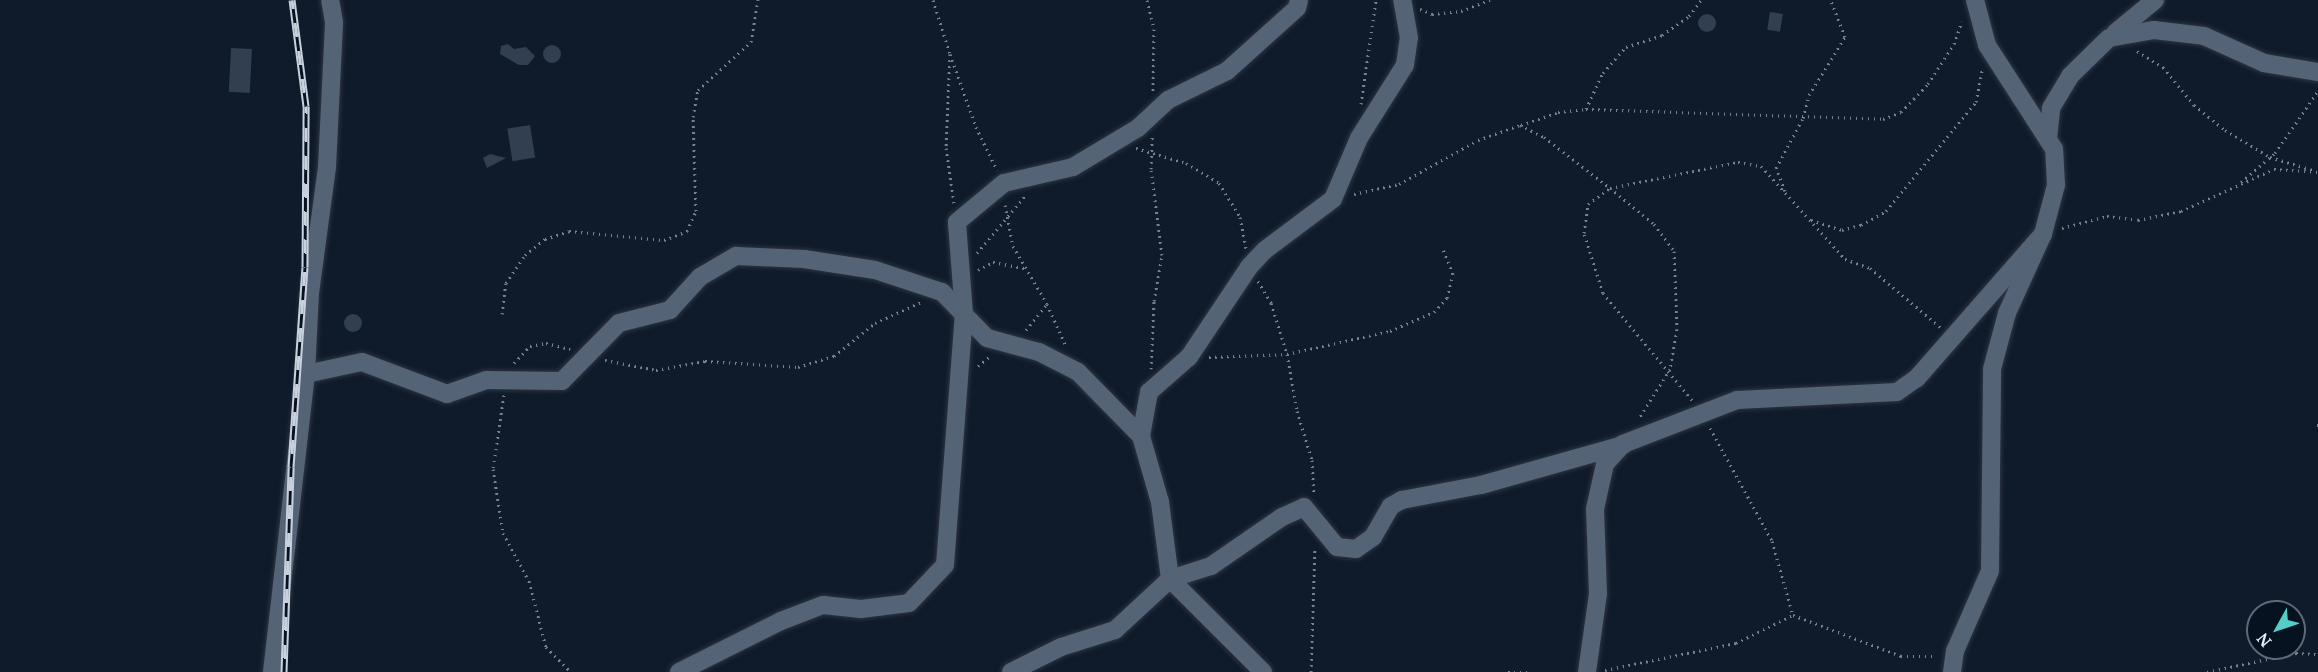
<!DOCTYPE html>
<style>
body{margin:0}
#map{position:relative;width:2318px;height:672px;overflow:hidden;background:#0f1b2b;font-family:"PT Serif",serif}
div>[style]{position:absolute}
[style*='--x']{left:calc(var(--x)*1px);top:calc(var(--y)*1px);width:calc(var(--w)*1px);rotate:calc(var(--a)*1deg)}
.building>*{inset:0;background:#313f51;transform-origin:0 0}
.round{border-radius:50%}
.path>*{height:3px;margin-top:-1.5px;transform-origin:0;background:repeating-linear-gradient(90deg,#77818f 0 1.5px,transparent 0 6px)}
.roads{filter:drop-shadow(0 0 2px #2f3441) drop-shadow(0 0 2px #2f3441)}
.minor>*{height:18px;margin:-9px;padding:0 9px;transform-origin:9px;border-radius:9px;background:#556377}
.rail>*{height:7px;margin-top:-3.5px;transform-origin:0;background:repeating-linear-gradient(90deg,#071221 0 14px,#c8d1dd 0 28px);box-sizing:border-box;border-block:2px solid #c8d1dd}
span{translate:-50% -50%;white-space:nowrap;text-align:center;line-height:1.15;-webkit-text-stroke:4.5px #071221;paint-order:stroke}
.north{position:absolute;left:2246px;top:600px;width:60px;height:60px;box-sizing:border-box;background:#071221;border:2px solid #606a77;border-radius:50%;rotate:230deg;font-size:16px;font-weight:700;line-height:24px;text-align:center;color:#e5edf9}
.north::after{content:'';display:block;margin:auto;width:21px;height:27px;background:#54cdc7;clip-path:polygon(50% 0,100% 100%,50% 72%,0 100%)}
</style>
<div id="map">
<div class="building">
<i style="left:1770px;top:12px;width:13px;height:18px;rotate:9deg"></i>
<i class="round" style="left:1698px;top:14px;width:18px;height:18px"></i>
<i style="clip-path:polygon(508px 44px,514px 49px,526px 47px,535px 56px,528px 65px,519px 65px,500px 54px,501px 46px)"></i>
<i class="round" style="left:543px;top:45px;width:18px;height:18px"></i>
<i style="left:252px;top:49px;width:44px;height:21px;rotate:93deg"></i>
<i style="left:530px;top:125px;width:33px;height:23px;rotate:81deg"></i>
<i style="clip-path:polygon(490px 154px,506px 158px,487px 168px,483px 158px)"></i>
<i class="round" style="left:344px;top:314px;width:18px;height:18px"></i>
</div>
<div class="path">
<i style="--x:933;--y:0;--w:57;--a:72.5"></i>
<i style="--x:950;--y:54;--w:94;--a:92.4"></i>
<i style="--x:946;--y:148;--w:56;--a:81.7"></i>
<i style="--x:1147;--y:0;--w:30;--a:76"></i>
<i style="--x:1154;--y:29;--w:63;--a:90.9"></i>
<i style="--x:1420;--y:9;--w:13;--a:23"></i>
<i style="--x:1432;--y:14;--w:29;--a:-6"></i>
<i style="--x:1461;--y:11;--w:31;--a:-21"></i>
<i style="--x:2137;--y:51;--w:31;--a:32"></i>
<i style="--x:2163;--y:67;--w:49;--a:50.8"></i>
<i style="--x:2194;--y:105;--w:40;--a:39"></i>
<i style="--x:2225;--y:130;--w:52;--a:31"></i>
<i style="--x:2270;--y:157;--w:45;--a:16.8"></i>
<i style="--x:950;--y:54;--w:77;--a:70.4"></i>
<i style="--x:976;--y:127;--w:48;--a:64"></i>
<i style="--x:1361;--y:104;--w:105;--a:-81.8"></i>
<i style="--x:1586;--y:109;--w:40;--a:-65"></i>
<i style="--x:1603;--y:73;--w:35;--a:-49"></i>
<i style="--x:1626;--y:47;--w:38;--a:-18"></i>
<i style="--x:1662;--y:35;--w:33;--a:-35"></i>
<i style="--x:1689;--y:16;--w:20;--a:-53"></i>
<i style="--x:1521;--y:125;--w:39;--a:-19"></i>
<i style="--x:1558;--y:112;--w:28;--a:-6"></i>
<i style="--x:1586;--y:109;--w:297;--a:1.9"></i>
<i style="--x:1883;--y:119;--w:19;--a:-21"></i>
<i style="--x:1901;--y:112;--w:39;--a:-46"></i>
<i style="--x:1928;--y:84;--w:48;--a:-57"></i>
<i style="--x:1954;--y:44;--w:24;--a:-71"></i>
<i style="--x:1136;--y:148;--w:52;--a:16.7"></i>
<i style="--x:1186;--y:163;--w:39;--a:31"></i>
<i style="--x:1219;--y:183;--w:40;--a:58"></i>
<i style="--x:1240;--y:217;--w:32;--a:79"></i>
<i style="--x:2241;--y:182;--w:45;--a:-40.5"></i>
<i style="--x:2275;--y:153;--w:75;--a:-55.3"></i>
<i style="--x:1785;--y:191;--w:25;--a:-111"></i>
<i style="--x:1776;--y:168;--w:57;--a:-61.6"></i>
<i style="--x:1803;--y:118;--w:24;--a:-75"></i>
<i style="--x:1809;--y:95;--w:68;--a:-58.2"></i>
<i style="--x:1845;--y:37;--w:40;--a:-111"></i>
<i style="--x:1354;--y:194;--w:46;--a:-12.5"></i>
<i style="--x:1399;--y:184;--w:90;--a:-29.1"></i>
<i style="--x:1478;--y:140;--w:45;--a:-19.7"></i>
<i style="--x:1520;--y:125;--w:27;--a:27"></i>
<i style="--x:1544;--y:137;--w:83;--a:37.7"></i>
<i style="--x:1610;--y:188;--w:57;--a:39.3"></i>
<i style="--x:1654;--y:224;--w:34;--a:53"></i>
<i style="--x:1674;--y:251;--w:78;--a:87.8"></i>
<i style="--x:1677;--y:329;--w:41;--a:99.9"></i>
<i style="--x:1670;--y:369;--w:60;--a:122.1"></i>
<i style="--x:1005;--y:205;--w:42;--a:79"></i>
<i style="--x:1013;--y:246;--w:67;--a:59.6"></i>
<i style="--x:1047;--y:304;--w:46;--a:65.7"></i>
<i style="--x:1811;--y:220;--w:33;--a:18"></i>
<i style="--x:1842;--y:230;--w:20;--a:-15"></i>
<i style="--x:1861;--y:225;--w:29;--a:-29"></i>
<i style="--x:1886;--y:211;--w:141;--a:-50.5"></i>
<i style="--x:1976;--y:102;--w:33;--a:-79"></i>
<i style="--x:2062;--y:228;--w:47;--a:-14.9"></i>
<i style="--x:2107;--y:216;--w:31;--a:7"></i>
<i style="--x:2138;--y:220;--w:44;--a:-11.8"></i>
<i style="--x:2181;--y:211;--w:102;--a:-24.3"></i>
<i style="--x:2274;--y:169;--w:44;--a:3.9"></i>
<i style="--x:977;--y:253;--w:75;--a:-49.9"></i>
<i style="--x:978;--y:270;--w:17;--a:-28"></i>
<i style="--x:993;--y:262;--w:33;--a:11"></i>
<i style="--x:1258;--y:281;--w:26;--a:59"></i>
<i style="--x:1271;--y:303;--w:53;--a:72.6"></i>
<i style="--x:1287;--y:354;--w:58;--a:80"></i>
<i style="--x:1297;--y:411;--w:51;--a:73"></i>
<i style="--x:1312;--y:460;--w:33;--a:87"></i>
<i style="--x:502;--y:314;--w:31;--a:-83"></i>
<i style="--x:506;--y:283;--w:34;--a:-56"></i>
<i style="--x:525;--y:255;--w:26;--a:-39"></i>
<i style="--x:545;--y:239;--w:25;--a:-18"></i>
<i style="--x:569;--y:231;--w:95;--a:5.4"></i>
<i style="--x:664;--y:240;--w:25;--a:-21"></i>
<i style="--x:687;--y:231;--w:22;--a:-66"></i>
<i style="--x:696;--y:211;--w:94;--a:-91.8"></i>
<i style="--x:693;--y:117;--w:27;--a:-80"></i>
<i style="--x:698;--y:90;--w:72;--a:-42.2"></i>
<i style="--x:751;--y:42;--w:43;--a:-80.5"></i>
<i style="--x:1026;--y:330;--w:33;--a:-51"></i>
<i style="--x:1209;--y:357;--w:78;--a:-2.2"></i>
<i style="--x:1287;--y:354;--w:106;--a:-12.6"></i>
<i style="--x:1390;--y:331;--w:48;--a:-23.4"></i>
<i style="--x:1434;--y:312;--w:19;--a:-47"></i>
<i style="--x:1447;--y:298;--w:25;--a:-76"></i>
<i style="--x:1453;--y:274;--w:27;--a:-112"></i>
<i style="--x:605;--y:360;--w:52;--a:11.1"></i>
<i style="--x:656;--y:370;--w:50;--a:-10.4"></i>
<i style="--x:705;--y:361;--w:93;--a:3.7"></i>
<i style="--x:798;--y:367;--w:38;--a:-17"></i>
<i style="--x:834;--y:356;--w:53;--a:-38.8"></i>
<i style="--x:875;--y:323;--w:51;--a:-24.5"></i>
<i style="--x:514;--y:363;--w:23;--a:-47"></i>
<i style="--x:530;--y:346;--w:16;--a:-11"></i>
<i style="--x:546;--y:343;--w:25;--a:14"></i>
<i style="--x:978;--y:366;--w:14;--a:-39"></i>
<i style="--x:1151;--y:369;--w:68;--a:-87.5"></i>
<i style="--x:1154;--y:301;--w:47;--a:-80.1"></i>
<i style="--x:1162;--y:255;--w:87;--a:-97.3"></i>
<i style="--x:1151;--y:169;--w:32;--a:-88"></i>
<i style="--x:504;--y:395;--w:75;--a:98.5"></i>
<i style="--x:493;--y:469;--w:65;--a:81.1"></i>
<i style="--x:503;--y:533;--w:55;--a:61.6"></i>
<i style="--x:529;--y:581;--w:68;--a:75.6"></i>
<i style="--x:546;--y:647;--w:35;--a:45"></i>
<i style="--x:1692;--y:400;--w:139;--a:-129.8"></i>
<i style="--x:1603;--y:293;--w:63;--a:-107.6"></i>
<i style="--x:1584;--y:233;--w:29;--a:-82"></i>
<i style="--x:1588;--y:204;--w:27;--a:-36"></i>
<i style="--x:1610;--y:188;--w:131;--a:-11.5"></i>
<i style="--x:1738;--y:162;--w:23;--a:10"></i>
<i style="--x:1761;--y:166;--w:125;--a:47.9"></i>
<i style="--x:1845;--y:259;--w:27;--a:20"></i>
<i style="--x:1870;--y:268;--w:92;--a:40.1"></i>
<i style="--x:2317;--y:425;--w:1;--a:0"></i>
<i style="--x:1710;--y:428;--w:129;--a:61.2"></i>
<i style="--x:1772;--y:541;--w:77;--a:74.2"></i>
<i style="--x:1605;--y:670;--w:134;--a:-11.6"></i>
<i style="--x:1736;--y:643;--w:64;--a:-26.2"></i>
<i style="--x:1793;--y:615;--w:116;--a:20.8"></i>
<i style="--x:1901;--y:656;--w:36;--a:0"></i>
<i style="--x:1311;--y:672;--w:124;--a:-88.2"></i>
<i style="--x:1508;--y:672;--w:20;--a:0"></i>
<i style="--x:2207;--y:672;--w:91;--a:-12.1"></i>
<i style="--x:2296;--y:653;--w:22;--a:3"></i>
</div>
<div class="roads">
<div class="minor">
<i style="--x:2115;--y:33;--w:52;--a:-39.5"></i>
<i style="--x:2048;--y:139;--w:31;--a:-84"></i>
<i style="--x:2051;--y:108;--w:37;--a:-59"></i>
<i style="--x:2070;--y:76;--w:54;--a:-44.3"></i>
<i style="--x:2109;--y:38;--w:46;--a:-10.1"></i>
<i style="--x:2154;--y:30;--w:50;--a:6.8"></i>
<i style="--x:2204;--y:36;--w:66;--a:24.2"></i>
<i style="--x:2264;--y:63;--w:55;--a:9.5"></i>
<i style="--x:306;--y:374;--w:57;--a:-12.1"></i>
<i style="--x:362;--y:362;--w:91;--a:20.6"></i>
<i style="--x:447;--y:394;--w:41;--a:-19.7"></i>
<i style="--x:486;--y:380;--w:76;--a:0.8"></i>
<i style="--x:562;--y:381;--w:81;--a:-45.5"></i>
<i style="--x:619;--y:323;--w:53;--a:-14.3"></i>
<i style="--x:670;--y:310;--w:45;--a:-47.7"></i>
<i style="--x:700;--y:277;--w:42;--a:-30.3"></i>
<i style="--x:736;--y:256;--w:68;--a:2.5"></i>
<i style="--x:804;--y:259;--w:72;--a:8.8"></i>
<i style="--x:875;--y:270;--w:71;--a:18.2"></i>
<i style="--x:942;--y:292;--w:64;--a:45.6"></i>
<i style="--x:987;--y:338;--w:54;--a:15.1"></i>
<i style="--x:1039;--y:352;--w:44;--a:27.1"></i>
<i style="--x:1078;--y:372;--w:90;--a:45.5"></i>
<i style="--x:272;--y:672;--w:300;--a:-83.5"></i>
<i style="--x:306;--y:374;--w:81;--a:-87.2"></i>
<i style="--x:310;--y:293;--w:127;--a:-82.3"></i>
<i style="--x:327;--y:167;--w:145;--a:-87.2"></i>
<i style="--x:334;--y:22;--w:22;--a:-100"></i>
<i style="--x:679;--y:672;--w:114;--a:-26.6"></i>
<i style="--x:781;--y:621;--w:45;--a:-20.9"></i>
<i style="--x:823;--y:605;--w:38;--a:6"></i>
<i style="--x:861;--y:609;--w:48;--a:-7.1"></i>
<i style="--x:909;--y:603;--w:52;--a:-46.5"></i>
<i style="--x:945;--y:565;--w:252;--a:-85.7"></i>
<i style="--x:964;--y:314;--w:92;--a:-94.4"></i>
<i style="--x:957;--y:222;--w:61;--a:-39.7"></i>
<i style="--x:1004;--y:183;--w:71;--a:-13.1"></i>
<i style="--x:1073;--y:167;--w:76;--a:-31"></i>
<i style="--x:1138;--y:128;--w:41;--a:-43"></i>
<i style="--x:1168;--y:100;--w:66;--a:-26.2"></i>
<i style="--x:1227;--y:71;--w:94;--a:-42"></i>
<i style="--x:1297;--y:8;--w:8;--a:-76"></i>
<i style="--x:1011;--y:672;--w:56;--a:-26.6"></i>
<i style="--x:1061;--y:647;--w:57;--a:-17.5"></i>
<i style="--x:1115;--y:630;--w:75;--a:-42.8"></i>
<i style="--x:1170;--y:579;--w:78;--a:-97.4"></i>
<i style="--x:1160;--y:502;--w:69;--a:-106.1"></i>
<i style="--x:1141;--y:436;--w:45;--a:-79.7"></i>
<i style="--x:1149;--y:392;--w:53;--a:-41.2"></i>
<i style="--x:1189;--y:357;--w:108;--a:-56.3"></i>
<i style="--x:1249;--y:267;--w:23;--a:-47"></i>
<i style="--x:1265;--y:250;--w:85;--a:-36.9"></i>
<i style="--x:1333;--y:199;--w:66;--a:-66.9"></i>
<i style="--x:1359;--y:138;--w:86;--a:-57.8"></i>
<i style="--x:1405;--y:65;--w:27;--a:-82"></i>
<i style="--x:1409;--y:38;--w:39;--a:-100"></i>
<i style="--x:1263;--y:672;--w:132;--a:-135"></i>
<i style="--x:1170;--y:579;--w:43;--a:-17.6"></i>
<i style="--x:1211;--y:566;--w:86;--a:-34.6"></i>
<i style="--x:1282;--y:517;--w:24;--a:-24"></i>
<i style="--x:1304;--y:507;--w:52;--a:50.5"></i>
<i style="--x:1337;--y:547;--w:19;--a:6"></i>
<i style="--x:1356;--y:549;--w:21;--a:-35"></i>
<i style="--x:1373;--y:537;--w:36;--a:-60"></i>
<i style="--x:1391;--y:506;--w:13;--a:-29"></i>
<i style="--x:1402;--y:500;--w:80;--a:-10.8"></i>
<i style="--x:1481;--y:485;--w:148;--a:-15.7"></i>
<i style="--x:1587;--y:672;--w:79;--a:-82"></i>
<i style="--x:1598;--y:594;--w:85;--a:-92"></i>
<i style="--x:1595;--y:509;--w:46;--a:-77.5"></i>
<i style="--x:1605;--y:464;--w:27;--a:-48"></i>
<i style="--x:1623;--y:444;--w:122;--a:-21.1"></i>
<i style="--x:1737;--y:400;--w:160;--a:-2.9"></i>
<i style="--x:1897;--y:392;--w:24;--a:-35"></i>
<i style="--x:1917;--y:378;--w:191;--a:-48.8"></i>
<i style="--x:1952;--y:672;--w:21;--a:-82"></i>
<i style="--x:1955;--y:651;--w:87;--a:-66.4"></i>
<i style="--x:1990;--y:571;--w:202;--a:-89.4"></i>
<i style="--x:1992;--y:369;--w:58;--a:-75"></i>
<i style="--x:2007;--y:313;--w:87;--a:-65.5"></i>
<i style="--x:2043;--y:234;--w:51;--a:-75.1"></i>
<i style="--x:2056;--y:185;--w:36;--a:-93"></i>
<i style="--x:2054;--y:149;--w:124;--a:-122.8"></i>
<i style="--x:1987;--y:45;--w:47;--a:-104.9"></i>
</div>
</div>
<div class="rail">
<i style="--x:284;--y:672;--w:205;--a:-88"></i>
<i style="--x:291;--y:467;--w:200;--a:-86"></i>
<i style="--x:305;--y:267;--w:161;--a:-89.6"></i>
<i style="--x:306;--y:106;--w:107;--a:-97.5"></i>
</div>
<div class="north">N</div>
</div>
